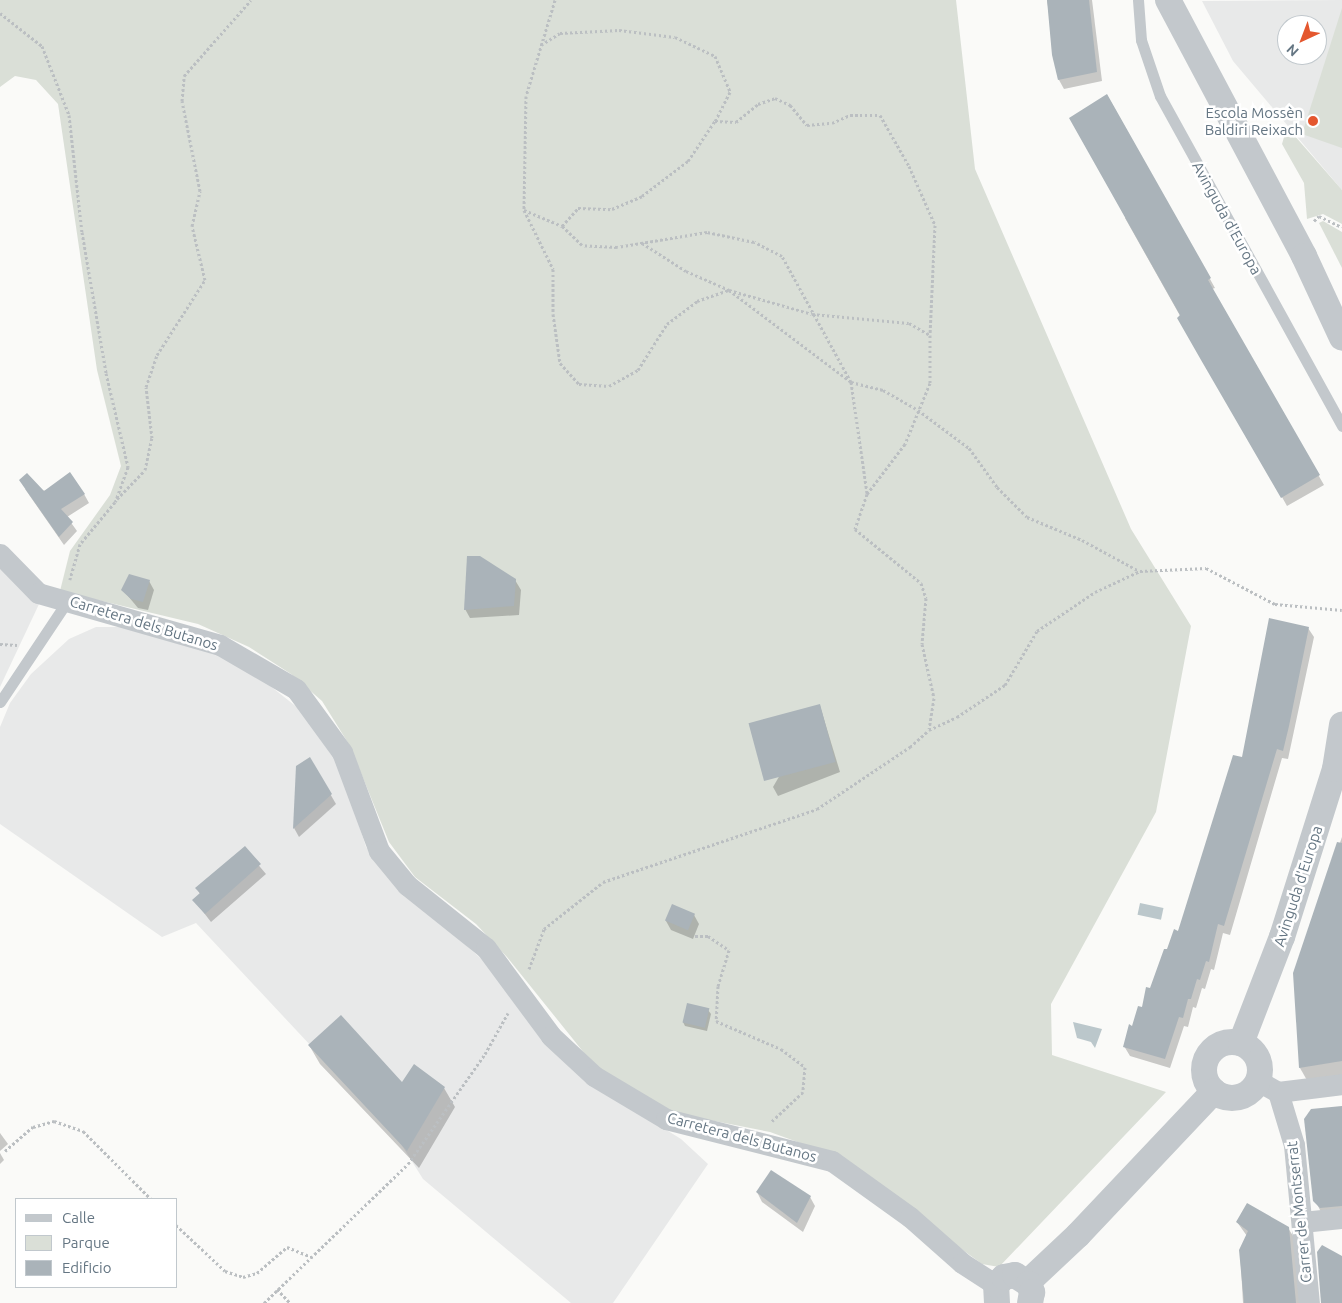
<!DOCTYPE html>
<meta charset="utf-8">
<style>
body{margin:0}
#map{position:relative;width:1342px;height:1303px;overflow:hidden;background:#fafaf8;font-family:Ubuntu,sans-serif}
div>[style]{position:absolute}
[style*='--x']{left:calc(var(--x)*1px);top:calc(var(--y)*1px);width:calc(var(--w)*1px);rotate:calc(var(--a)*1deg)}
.built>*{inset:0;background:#e8e9e9}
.green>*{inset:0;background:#dadfd7}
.water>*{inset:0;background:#bbc7cb;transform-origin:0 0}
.shadow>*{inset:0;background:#0003}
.building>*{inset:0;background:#aab3b9;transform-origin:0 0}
.path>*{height:3px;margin-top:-1.5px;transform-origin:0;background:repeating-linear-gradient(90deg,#bbbfc2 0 2.5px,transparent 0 5px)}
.service>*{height:11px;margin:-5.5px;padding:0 5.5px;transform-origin:5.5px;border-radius:5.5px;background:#c3c8cc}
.minor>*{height:21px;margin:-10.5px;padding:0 10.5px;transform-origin:10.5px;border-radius:10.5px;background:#c3c8cc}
.tertiary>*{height:26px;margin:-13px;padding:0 13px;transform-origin:13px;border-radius:13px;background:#c3c8cc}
.tertiary>.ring{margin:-13px;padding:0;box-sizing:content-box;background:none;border:26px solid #c3c8cc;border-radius:50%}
.dots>*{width:14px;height:14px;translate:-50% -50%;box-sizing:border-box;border:2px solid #fff;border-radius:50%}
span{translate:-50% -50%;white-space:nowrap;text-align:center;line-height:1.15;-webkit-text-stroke:5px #fff;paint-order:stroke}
.poi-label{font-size:15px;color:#657683}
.right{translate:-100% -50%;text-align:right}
.street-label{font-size:15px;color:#657683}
.legend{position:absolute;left:15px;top:1198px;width:162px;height:90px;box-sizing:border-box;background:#fff;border:1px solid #c1c8cd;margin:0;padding:6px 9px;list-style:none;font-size:15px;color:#657683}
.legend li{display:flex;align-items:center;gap:10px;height:25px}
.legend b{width:25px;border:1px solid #c1c8cd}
.north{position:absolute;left:1277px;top:15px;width:50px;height:50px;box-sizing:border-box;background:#fff;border:1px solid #c1c8cd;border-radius:50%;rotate:223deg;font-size:14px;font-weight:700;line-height:20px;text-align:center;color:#657683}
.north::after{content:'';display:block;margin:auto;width:18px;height:22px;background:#e4572e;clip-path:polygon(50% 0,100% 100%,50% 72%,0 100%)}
</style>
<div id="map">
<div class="built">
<i style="clip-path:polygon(evenodd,1342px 0,1342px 190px,1233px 61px,1202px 1px,1342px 0,1287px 25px,1317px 25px,1317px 55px,1287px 55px,1287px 25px)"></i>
<i style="clip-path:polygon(0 567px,40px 602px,0 687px)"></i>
<i style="clip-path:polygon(96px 627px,124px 627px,216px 653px,264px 681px,298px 708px,341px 768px,366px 847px,382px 870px,496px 972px,631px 1108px,681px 1139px,708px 1164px,613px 1303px,571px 1303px,423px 1179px,398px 1139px,196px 923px,162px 937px,0 824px,0 727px,10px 703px,31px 674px,69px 639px)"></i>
</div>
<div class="green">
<i style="clip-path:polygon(0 0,956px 0,975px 169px,1131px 529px,1191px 626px,1156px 812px,1051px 1004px,1052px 1055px,1166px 1092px,999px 1267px,982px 1264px,960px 1248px,847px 1160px,770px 1132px,684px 1115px,643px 1101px,614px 1081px,589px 1059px,507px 957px,476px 924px,415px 877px,389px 842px,350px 746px,322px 701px,291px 674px,249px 647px,198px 624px,60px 591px,70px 551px,110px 495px,121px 466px,97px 370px,58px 104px,36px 80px,15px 76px,0 87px)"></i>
<i style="clip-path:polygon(1342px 8px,1342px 148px,1302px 134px)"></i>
<i style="clip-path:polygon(1287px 127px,1342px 190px,1342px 224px,1323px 214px,1307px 219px,1304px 183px,1282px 144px)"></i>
<i style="clip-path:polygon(1323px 221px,1342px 232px,1342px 268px,1319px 223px)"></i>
</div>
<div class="water">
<i style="left:1140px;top:903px;width:24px;height:12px;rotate:12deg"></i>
<i style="clip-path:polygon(1073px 1022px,1102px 1029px,1095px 1048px,1091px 1042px,1077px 1038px)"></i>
</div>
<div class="shadow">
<i style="clip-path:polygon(1047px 0,1092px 0,1102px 81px,1064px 89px,1059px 80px)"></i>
<i style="clip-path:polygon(1107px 95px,1215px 288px,1212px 289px,1324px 485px,1287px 506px,1125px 218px,1128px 216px)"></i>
<i style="clip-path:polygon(25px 489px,84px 494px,89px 503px,67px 517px,77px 531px,64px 545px)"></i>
<i style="clip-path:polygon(515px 580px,521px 590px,519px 615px,470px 618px,465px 609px)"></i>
<i style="clip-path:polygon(149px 581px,154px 590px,148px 610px,138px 608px,123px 590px)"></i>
<i style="clip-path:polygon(1308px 628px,1314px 637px,1288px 759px,1282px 758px,1230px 935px,1223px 933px,1214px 970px,1211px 969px,1205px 989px,1202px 988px,1196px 1008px,1193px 1007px,1188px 1027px,1184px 1026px,1170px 1068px,1130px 1056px,1124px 1046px,1178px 932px,1243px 759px)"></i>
<i style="clip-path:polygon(820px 706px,840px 772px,778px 796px,773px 787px)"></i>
<i style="clip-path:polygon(310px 759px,336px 804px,299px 837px,294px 828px,297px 767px)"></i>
<i style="clip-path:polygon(1342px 837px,1342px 1077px,1308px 1082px,1300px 1068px,1294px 973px)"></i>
<i style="clip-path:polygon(244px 848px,266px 874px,211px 922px,194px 900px,200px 894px,197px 889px)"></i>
<i style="clip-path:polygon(694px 915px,699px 924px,693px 939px,671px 930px,666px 921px)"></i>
<i style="clip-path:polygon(708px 1010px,711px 1014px,707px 1031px,685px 1026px,683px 1022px)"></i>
<i style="clip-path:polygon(309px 1045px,403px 1084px,444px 1088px,455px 1107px,419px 1168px,320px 1064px)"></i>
<i style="clip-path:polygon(1342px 1107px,1342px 1216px,1321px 1212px,1315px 1200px)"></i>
<i style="clip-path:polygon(0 1133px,8px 1144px,0 1151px)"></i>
<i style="clip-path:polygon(0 1153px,4px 1160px,0 1164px)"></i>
<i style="clip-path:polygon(757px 1192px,810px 1197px,815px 1206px,803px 1232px,762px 1202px)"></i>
<i style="clip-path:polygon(1237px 1222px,1288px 1228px,1295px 1239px,1301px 1303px,1243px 1303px,1240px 1250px,1247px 1236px)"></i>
</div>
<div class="building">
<i style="clip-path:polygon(1047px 0,1089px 0,1097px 72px,1058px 80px,1052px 55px)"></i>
<i style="clip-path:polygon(1107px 94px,1211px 278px,1208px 280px,1320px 475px,1281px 498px,1201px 360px,1177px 318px,1180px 315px,1069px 118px)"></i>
<i style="clip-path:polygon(70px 472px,85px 494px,61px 509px,73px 522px,59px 537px,19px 480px,27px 473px,44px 491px)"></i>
<i style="clip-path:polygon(467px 556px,480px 556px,516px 579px,514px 606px,464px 610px)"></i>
<i style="clip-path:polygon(129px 574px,150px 580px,143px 602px,131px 599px,121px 590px)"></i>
<i style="clip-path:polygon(1269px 618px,1309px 627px,1289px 726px,1283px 751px,1277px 749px,1224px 926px,1218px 924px,1209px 962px,1206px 961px,1200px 980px,1197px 979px,1191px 999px,1188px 999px,1183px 1018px,1179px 1017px,1165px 1059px,1123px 1047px,1129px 1024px,1132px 1026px,1138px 1006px,1142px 1007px,1146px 987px,1150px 988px,1164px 949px,1167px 949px,1174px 929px,1178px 931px,1233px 755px,1242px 757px)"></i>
<i style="left:820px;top:704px;width:60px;height:74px;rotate:75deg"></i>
<i style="clip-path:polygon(310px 757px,332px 794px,293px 829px,296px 766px)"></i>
<i style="clip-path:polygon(1337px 842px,1342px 843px,1342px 1061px,1299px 1068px,1293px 973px)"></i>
<i style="clip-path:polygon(245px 846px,261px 864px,205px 914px,192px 900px,200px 893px,195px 888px)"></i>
<i style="left:672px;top:904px;width:25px;height:18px;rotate:23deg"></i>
<i style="left:687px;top:1003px;width:23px;height:20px;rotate:13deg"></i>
<i style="clip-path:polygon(341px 1015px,402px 1082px,414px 1064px,445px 1087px,407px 1151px,308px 1045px)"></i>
<i style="clip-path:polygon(1342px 1106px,1342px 1206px,1320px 1208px,1313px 1201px,1304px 1119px,1311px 1109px)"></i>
<i style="clip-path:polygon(771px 1170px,811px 1196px,797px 1223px,756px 1192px)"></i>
<i style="clip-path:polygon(1247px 1203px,1289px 1227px,1296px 1303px,1244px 1303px,1239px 1250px,1248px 1231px,1236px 1222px)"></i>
<i style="clip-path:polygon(1322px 1245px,1342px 1256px,1342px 1303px,1321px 1303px,1317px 1252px)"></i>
</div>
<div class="path">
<i style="--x:555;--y:0;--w:100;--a:106.8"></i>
<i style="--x:526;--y:96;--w:114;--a:91"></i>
<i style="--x:524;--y:210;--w:66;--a:63.8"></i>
<i style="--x:553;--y:269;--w:45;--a:90"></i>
<i style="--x:553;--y:314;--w:49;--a:81.9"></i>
<i style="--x:560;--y:363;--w:28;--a:48"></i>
<i style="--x:579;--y:384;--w:30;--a:4"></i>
<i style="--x:609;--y:386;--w:33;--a:-29"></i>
<i style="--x:638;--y:370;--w:54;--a:-57.8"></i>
<i style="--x:667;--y:324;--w:38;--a:-37"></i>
<i style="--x:697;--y:301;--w:34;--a:-19"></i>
<i style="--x:729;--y:290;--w:86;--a:16.1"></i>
<i style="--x:812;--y:314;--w:97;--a:5.3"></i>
<i style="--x:909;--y:323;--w:24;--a:30"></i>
<i style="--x:930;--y:335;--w:48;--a:90"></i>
<i style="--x:930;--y:383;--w:66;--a:112.3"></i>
<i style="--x:905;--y:444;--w:63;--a:127.2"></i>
<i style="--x:867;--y:494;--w:37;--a:109"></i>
<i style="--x:855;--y:529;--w:85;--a:39.3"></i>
<i style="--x:921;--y:583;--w:16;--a:72"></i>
<i style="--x:926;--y:598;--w:46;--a:95"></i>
<i style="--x:922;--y:644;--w:55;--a:77.5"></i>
<i style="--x:934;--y:698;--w:31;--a:99"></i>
<i style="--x:0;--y:13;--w:53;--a:38.2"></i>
<i style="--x:42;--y:46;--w:74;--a:68.6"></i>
<i style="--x:69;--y:115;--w:118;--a:83.7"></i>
<i style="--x:82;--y:232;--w:143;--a:80.3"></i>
<i style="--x:106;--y:373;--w:97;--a:76.8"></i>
<i style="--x:128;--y:467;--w:37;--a:110"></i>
<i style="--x:115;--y:502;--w:55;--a:129.8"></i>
<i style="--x:80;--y:544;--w:37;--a:106"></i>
<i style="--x:541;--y:45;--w:22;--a:-32"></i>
<i style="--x:560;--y:33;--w:59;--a:-2.9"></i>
<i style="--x:619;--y:30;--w:56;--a:7.1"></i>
<i style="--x:675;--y:37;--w:44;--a:25.4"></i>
<i style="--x:715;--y:56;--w:39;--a:67"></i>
<i style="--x:730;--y:92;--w:33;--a:117"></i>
<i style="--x:524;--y:210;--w:41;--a:22.8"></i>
<i style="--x:1314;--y:221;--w:7;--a:-45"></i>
<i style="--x:1319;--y:216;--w:25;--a:26"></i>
<i style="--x:642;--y:243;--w:52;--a:32.5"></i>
<i style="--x:686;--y:271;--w:47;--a:23.8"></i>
<i style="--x:729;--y:290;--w:153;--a:37"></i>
<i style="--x:851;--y:382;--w:33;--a:14"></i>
<i style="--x:883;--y:390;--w:40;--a:29.7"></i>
<i style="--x:918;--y:410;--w:64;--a:36.7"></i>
<i style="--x:969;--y:448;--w:48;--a:54.3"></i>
<i style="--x:997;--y:487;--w:42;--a:45"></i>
<i style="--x:1027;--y:517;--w:60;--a:22.7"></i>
<i style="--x:1082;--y:540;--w:65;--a:28.5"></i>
<i style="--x:867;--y:493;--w:112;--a:-98.2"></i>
<i style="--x:851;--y:382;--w:144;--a:-118.7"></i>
<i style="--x:782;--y:256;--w:31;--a:-153"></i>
<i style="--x:754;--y:242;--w:48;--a:-168"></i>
<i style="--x:707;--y:232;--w:91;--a:170.5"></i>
<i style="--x:617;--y:247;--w:35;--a:-177"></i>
<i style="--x:582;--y:245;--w:28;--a:-136"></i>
<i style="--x:562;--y:226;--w:24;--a:-48"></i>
<i style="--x:578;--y:208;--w:34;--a:2"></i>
<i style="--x:612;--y:209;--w:33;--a:-23"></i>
<i style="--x:642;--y:196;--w:58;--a:-37.3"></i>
<i style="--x:688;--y:161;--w:48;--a:-56"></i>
<i style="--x:715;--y:121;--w:21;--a:3"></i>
<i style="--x:736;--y:122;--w:28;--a:-39"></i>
<i style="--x:758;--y:104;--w:18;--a:-19"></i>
<i style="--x:775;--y:98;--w:17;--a:25"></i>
<i style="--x:790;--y:105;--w:26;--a:50"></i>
<i style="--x:807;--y:125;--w:25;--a:-5"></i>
<i style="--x:832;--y:123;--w:20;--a:-24"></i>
<i style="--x:850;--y:115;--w:30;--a:0"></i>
<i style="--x:880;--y:115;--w:59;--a:60.4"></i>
<i style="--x:909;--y:166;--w:64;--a:66.2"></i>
<i style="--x:935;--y:225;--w:110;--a:92.6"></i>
<i style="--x:117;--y:499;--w:40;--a:-46"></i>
<i style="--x:145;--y:470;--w:33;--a:-78"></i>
<i style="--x:152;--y:438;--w:51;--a:-96.7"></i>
<i style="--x:146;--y:387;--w:34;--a:-71"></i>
<i style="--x:157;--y:355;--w:89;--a:-57.4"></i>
<i style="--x:205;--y:280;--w:56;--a:-103.5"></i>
<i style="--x:192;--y:226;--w:36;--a:-77"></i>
<i style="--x:200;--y:191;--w:92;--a:-101.3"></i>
<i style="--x:182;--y:101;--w:25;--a:-85"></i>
<i style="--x:184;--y:76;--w:101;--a:-48.6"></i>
<i style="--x:0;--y:644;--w:17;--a:3"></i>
<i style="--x:695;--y:936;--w:13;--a:0"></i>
<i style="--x:708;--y:936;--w:25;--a:34"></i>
<i style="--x:729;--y:950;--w:38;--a:107"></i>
<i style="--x:718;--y:986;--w:35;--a:93"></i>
<i style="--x:716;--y:1021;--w:71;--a:23.3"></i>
<i style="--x:781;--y:1049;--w:30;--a:37"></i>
<i style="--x:805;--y:1067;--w:25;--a:95"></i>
<i style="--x:803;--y:1092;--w:44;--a:136.8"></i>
<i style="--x:529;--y:969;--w:43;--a:-69.4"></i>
<i style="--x:544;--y:929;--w:75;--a:-38.5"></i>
<i style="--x:603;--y:882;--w:226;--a:-18.8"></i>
<i style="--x:817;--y:809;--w:112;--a:-33.7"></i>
<i style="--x:910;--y:747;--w:25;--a:-42"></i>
<i style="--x:929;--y:730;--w:31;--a:-25"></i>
<i style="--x:957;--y:717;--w:58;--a:-33.7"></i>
<i style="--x:1005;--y:685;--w:63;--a:-59.3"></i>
<i style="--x:1037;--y:631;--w:70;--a:-33.9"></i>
<i style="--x:1095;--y:592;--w:50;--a:-25"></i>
<i style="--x:1140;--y:571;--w:66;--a:-2.6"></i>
<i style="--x:1206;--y:568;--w:78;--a:27.6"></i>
<i style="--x:1275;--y:604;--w:67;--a:5.1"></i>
<i style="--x:5;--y:1151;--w:37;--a:-41"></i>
<i style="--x:33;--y:1127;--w:22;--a:-16"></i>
<i style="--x:54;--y:1121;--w:31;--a:19"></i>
<i style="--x:83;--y:1131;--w:96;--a:45"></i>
<i style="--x:176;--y:1225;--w:67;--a:43.2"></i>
<i style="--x:225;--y:1271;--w:19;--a:18"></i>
<i style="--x:243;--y:1277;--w:15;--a:-16"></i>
<i style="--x:257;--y:1273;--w:40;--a:-41"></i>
<i style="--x:287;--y:1247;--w:27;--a:22"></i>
<i style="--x:277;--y:1289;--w:19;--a:47"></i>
<i style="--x:264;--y:1303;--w:200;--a:-44"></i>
<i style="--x:408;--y:1164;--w:134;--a:-55"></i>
<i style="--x:485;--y:1054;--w:47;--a:-60.7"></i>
</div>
<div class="service">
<i style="--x:1138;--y:0;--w:40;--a:85.7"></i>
<i style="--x:1141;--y:40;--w:59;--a:71.3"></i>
<i style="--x:1160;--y:96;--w:377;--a:61.1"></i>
<i style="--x:0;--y:702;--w:123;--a:-56.3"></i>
</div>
<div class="minor">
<i style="--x:0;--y:554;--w:54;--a:45.7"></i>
<i style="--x:38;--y:593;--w:189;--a:15.9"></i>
<i style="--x:220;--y:645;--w:88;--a:30.1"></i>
<i style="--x:296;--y:689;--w:78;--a:53.9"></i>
<i style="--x:342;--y:752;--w:106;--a:69.5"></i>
<i style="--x:379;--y:851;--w:44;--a:50.5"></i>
<i style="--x:407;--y:885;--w:101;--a:38.6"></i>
<i style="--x:486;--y:948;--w:109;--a:53.5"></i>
<i style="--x:551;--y:1036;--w:59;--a:42.9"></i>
<i style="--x:594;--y:1076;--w:84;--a:30.8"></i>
<i style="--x:666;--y:1119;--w:171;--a:14.2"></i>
<i style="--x:832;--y:1161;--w:96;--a:35.7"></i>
<i style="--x:910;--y:1217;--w:69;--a:41.5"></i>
<i style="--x:962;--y:1263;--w:40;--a:32.9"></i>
<i style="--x:1258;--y:1081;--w:23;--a:29"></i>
<i style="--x:1278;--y:1092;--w:55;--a:73.2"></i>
<i style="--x:1294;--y:1145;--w:159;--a:84.6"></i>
<i style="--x:1278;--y:1092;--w:64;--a:-7.1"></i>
<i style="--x:1302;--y:1222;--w:40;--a:-5.7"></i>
</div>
<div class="tertiary">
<i style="--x:1168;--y:0;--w:290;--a:62"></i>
<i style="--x:1304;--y:256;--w:90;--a:65.1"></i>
<i class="ring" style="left:1204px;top:1042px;width:30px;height:30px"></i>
<i style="--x:1241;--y:1043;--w:114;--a:-68.9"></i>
<i style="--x:1282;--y:937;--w:176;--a:-72.5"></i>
<i style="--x:1335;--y:769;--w:45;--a:-81"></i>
<i style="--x:1028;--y:1282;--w:69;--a:-43.2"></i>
<i style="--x:1078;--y:1235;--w:198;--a:-46.6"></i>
<i style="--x:997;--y:1303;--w:18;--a:-93"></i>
<i style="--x:996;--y:1285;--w:11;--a:-45"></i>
<i style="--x:1004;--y:1277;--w:11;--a:-10"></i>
<i style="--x:1015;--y:1275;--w:17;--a:33"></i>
<i style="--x:1029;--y:1284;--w:9;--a:69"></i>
<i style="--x:1032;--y:1292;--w:11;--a:100"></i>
</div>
<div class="dots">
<i style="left:1313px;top:121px;background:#e4572e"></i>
</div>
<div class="poi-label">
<span class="right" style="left:1303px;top:121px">Escola Mossèn<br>Baldiri Reixach</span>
</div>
<div class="street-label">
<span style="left:1227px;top:218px;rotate:61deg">Avinguda d'Europa</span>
<span style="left:144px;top:623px;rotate:17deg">Carretera dels Butanos</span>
<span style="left:1298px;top:886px;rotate:-72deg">Avinguda d'Europa</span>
<span style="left:742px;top:1137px;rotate:15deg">Carretera dels Butanos</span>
<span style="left:1299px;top:1212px;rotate:-96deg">Carrer de Montserrat</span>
</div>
<ul class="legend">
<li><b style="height:6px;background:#c3c8cc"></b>Calle</li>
<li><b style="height:14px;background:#dadfd7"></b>Parque</li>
<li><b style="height:14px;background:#aab3b9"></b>Edificio</li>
</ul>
<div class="north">N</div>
</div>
